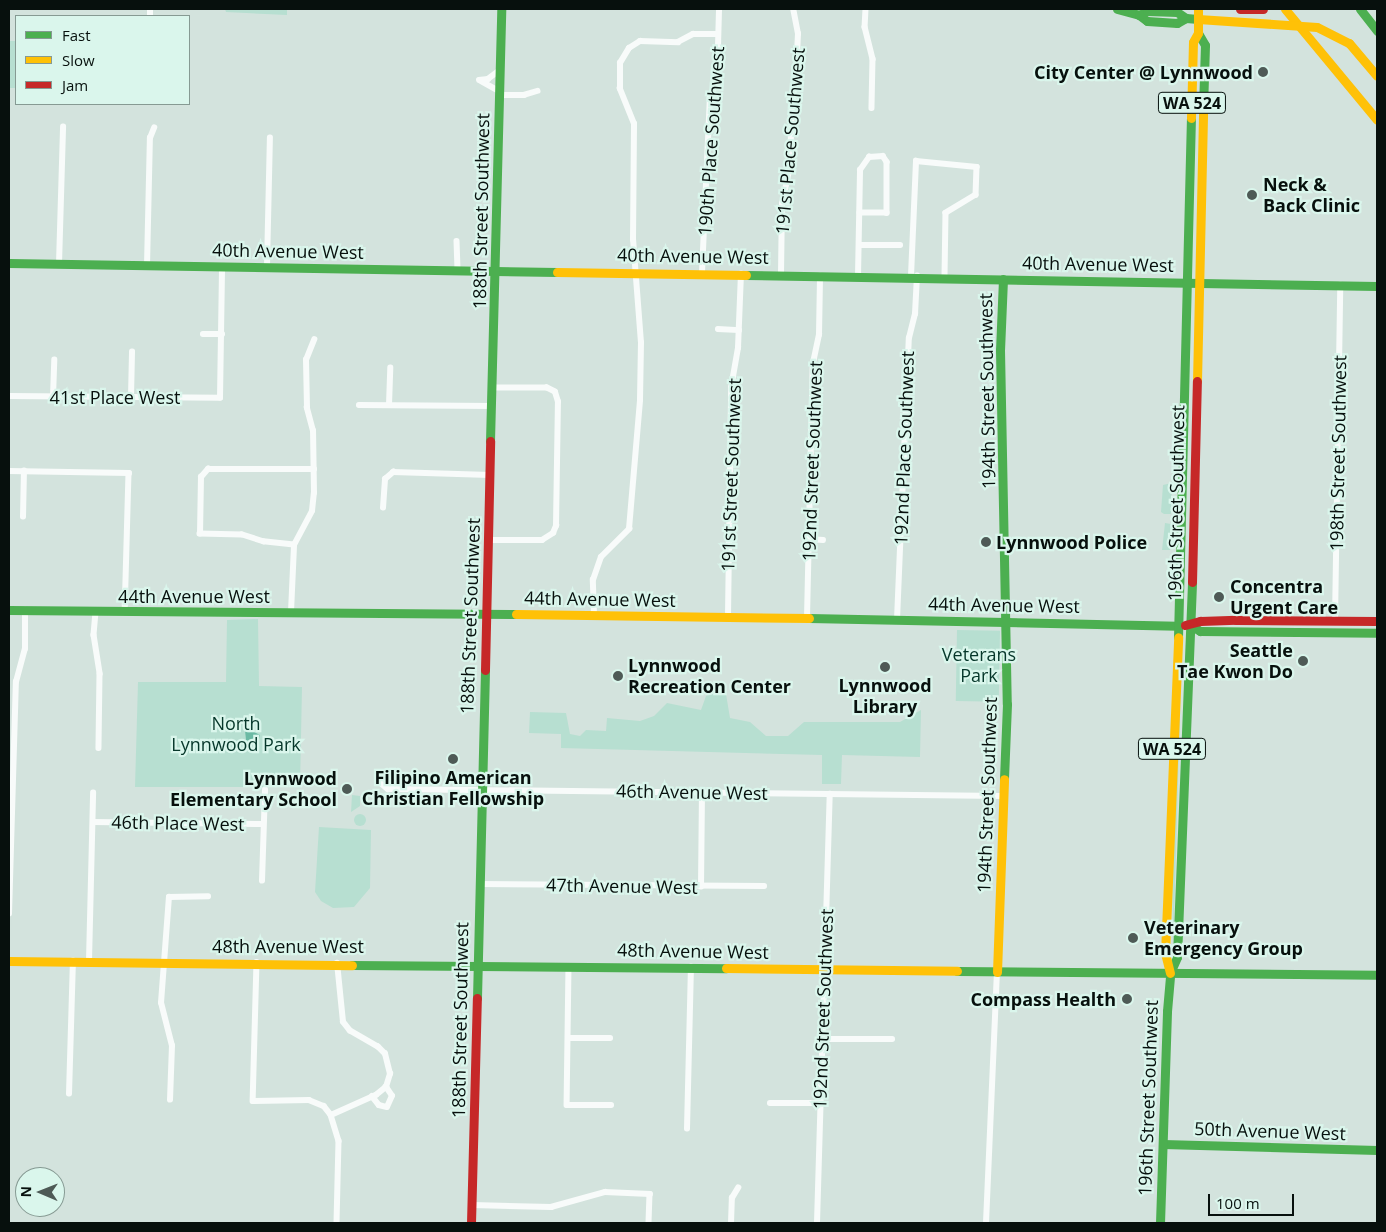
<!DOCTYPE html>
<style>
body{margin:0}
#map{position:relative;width:1386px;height:1232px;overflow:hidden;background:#d3e3dd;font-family:"Open Sans",sans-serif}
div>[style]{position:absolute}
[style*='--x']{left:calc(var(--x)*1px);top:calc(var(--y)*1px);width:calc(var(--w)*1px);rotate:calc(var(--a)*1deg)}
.green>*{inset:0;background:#b7dfd1;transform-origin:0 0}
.round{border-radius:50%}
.water>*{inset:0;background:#6bbaa4}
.street>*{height:5.5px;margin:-2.75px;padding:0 2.75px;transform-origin:2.75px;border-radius:2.75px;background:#f8fbfa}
.fast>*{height:9px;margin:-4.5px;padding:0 4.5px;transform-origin:4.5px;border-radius:4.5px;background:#4caf50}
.slow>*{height:9px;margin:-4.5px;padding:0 4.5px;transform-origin:4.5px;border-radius:4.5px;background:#ffc107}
.jam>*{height:9px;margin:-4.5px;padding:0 4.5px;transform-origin:4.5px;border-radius:4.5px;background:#c62828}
.dots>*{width:14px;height:14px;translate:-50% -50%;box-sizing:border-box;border:2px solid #daf6ec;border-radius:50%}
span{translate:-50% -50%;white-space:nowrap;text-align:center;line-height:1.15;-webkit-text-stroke:4.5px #daf6ec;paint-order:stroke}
.shield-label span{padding:1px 4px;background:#daf6ec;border:1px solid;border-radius:4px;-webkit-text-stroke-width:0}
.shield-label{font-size:16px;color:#07100d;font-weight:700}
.poi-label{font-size:18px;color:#07100d;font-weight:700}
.right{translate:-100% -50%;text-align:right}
.left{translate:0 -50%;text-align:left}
.street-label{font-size:18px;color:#07100d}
.park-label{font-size:18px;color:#06372a}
.frame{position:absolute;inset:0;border:10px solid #07100d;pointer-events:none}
.legend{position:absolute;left:15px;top:15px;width:175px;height:90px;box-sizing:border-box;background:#daf6ec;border:1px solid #869a93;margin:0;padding:6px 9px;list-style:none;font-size:15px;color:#07100d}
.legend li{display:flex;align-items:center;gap:10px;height:25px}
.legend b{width:25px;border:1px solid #869a93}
.north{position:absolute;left:15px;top:1167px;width:50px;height:50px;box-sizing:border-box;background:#daf6ec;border:1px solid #869a93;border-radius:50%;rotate:271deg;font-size:14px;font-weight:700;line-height:20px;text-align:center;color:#07100d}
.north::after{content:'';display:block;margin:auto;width:18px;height:22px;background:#4e5a56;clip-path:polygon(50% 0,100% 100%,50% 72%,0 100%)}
.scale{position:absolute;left:1208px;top:1194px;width:86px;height:22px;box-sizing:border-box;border:2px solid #07100d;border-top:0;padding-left:6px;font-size:15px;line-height:18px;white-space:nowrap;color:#07100d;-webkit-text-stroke:4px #daf6ec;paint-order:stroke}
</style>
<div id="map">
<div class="green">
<i style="clip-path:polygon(225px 9px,287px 9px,287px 15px,226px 12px)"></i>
<i style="left:9px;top:41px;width:7px;height:47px"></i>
<i style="clip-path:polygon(1172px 483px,1171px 514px,1164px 514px,1161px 512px,1163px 485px)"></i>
<i style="clip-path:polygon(1165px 523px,1171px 524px,1170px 550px,1162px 550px)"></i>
<i style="clip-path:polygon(258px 619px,259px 686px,302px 687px,300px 787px,135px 787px,138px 682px,226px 682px,227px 620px)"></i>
<i style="left:957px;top:630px;width:43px;height:71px;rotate:1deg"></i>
<i style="clip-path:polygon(1180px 647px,1182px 647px,1173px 955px,1172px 849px)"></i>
<i style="clip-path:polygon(725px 688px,730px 718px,750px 722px,766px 736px,788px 736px,804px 722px,900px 722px,921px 710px,920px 757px,842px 755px,841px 784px,822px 784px,822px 755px,561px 748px,561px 734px,529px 733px,530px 712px,566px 713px,570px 734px,580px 736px,586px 730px,606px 731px,607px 718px,640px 721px,654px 716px,667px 703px,701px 710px,706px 696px)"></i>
<i style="clip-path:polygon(352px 795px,360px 796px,360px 806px,351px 812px)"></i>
<i class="round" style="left:354px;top:814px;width:12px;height:12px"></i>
<i style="clip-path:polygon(319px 827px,371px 830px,370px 888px,354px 907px,333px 908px,321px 901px,315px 892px)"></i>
</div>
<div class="water">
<i style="clip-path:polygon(248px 729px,260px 735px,258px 744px,246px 740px,245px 730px)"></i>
</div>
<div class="street">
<i style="--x:866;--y:9;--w:18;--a:93"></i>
<i style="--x:865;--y:27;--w:33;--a:76"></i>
<i style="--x:873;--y:59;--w:49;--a:91.2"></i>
<i style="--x:150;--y:16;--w:7;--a:-90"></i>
<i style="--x:479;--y:80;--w:9;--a:-6"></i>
<i style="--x:488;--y:79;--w:15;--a:-37"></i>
<i style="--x:481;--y:81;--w:21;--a:29"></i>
<i style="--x:500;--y:95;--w:24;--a:0"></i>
<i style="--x:524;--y:95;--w:14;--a:-17"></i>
<i style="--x:457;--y:241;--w:28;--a:88"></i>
<i style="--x:859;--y:245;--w:41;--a:0"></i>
<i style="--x:59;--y:264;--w:137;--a:-88.3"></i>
<i style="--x:147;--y:266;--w:128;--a:-88.7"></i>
<i style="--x:150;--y:138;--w:11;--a:-68"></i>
<i style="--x:267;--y:266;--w:128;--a:-88.7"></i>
<i style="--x:702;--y:272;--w:175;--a:-87.4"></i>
<i style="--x:710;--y:97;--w:17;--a:-65"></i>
<i style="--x:717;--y:82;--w:73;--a:-88.4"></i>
<i style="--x:781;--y:274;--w:70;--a:-89.2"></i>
<i style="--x:782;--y:204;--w:39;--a:-78"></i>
<i style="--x:790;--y:166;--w:62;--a:-88.2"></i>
<i style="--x:792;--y:104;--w:28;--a:-82"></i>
<i style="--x:796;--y:76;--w:42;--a:-87.3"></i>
<i style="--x:798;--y:34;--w:25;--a:-101"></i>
<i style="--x:858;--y:276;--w:106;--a:-88.9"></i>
<i style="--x:860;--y:170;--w:16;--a:-55"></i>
<i style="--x:869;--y:157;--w:14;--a:-4"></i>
<i style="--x:883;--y:156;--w:7;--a:56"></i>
<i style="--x:887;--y:162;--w:51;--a:90"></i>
<i style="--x:887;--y:213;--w:27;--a:180"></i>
<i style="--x:911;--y:276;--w:115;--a:-87.5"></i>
<i style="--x:916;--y:161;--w:61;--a:5.6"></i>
<i style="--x:977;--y:167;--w:28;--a:92"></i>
<i style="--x:976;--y:195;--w:35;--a:149"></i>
<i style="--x:946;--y:213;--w:64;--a:90.9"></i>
<i style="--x:718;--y:329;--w:21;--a:3"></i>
<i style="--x:203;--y:334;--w:19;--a:0"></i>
<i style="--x:9;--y:396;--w:211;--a:0.5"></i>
<i style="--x:220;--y:398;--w:131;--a:-89.1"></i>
<i style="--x:53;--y:397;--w:37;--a:-88"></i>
<i style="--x:131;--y:397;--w:45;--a:-88.7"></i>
<i style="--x:359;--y:405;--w:133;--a:0.4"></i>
<i style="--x:389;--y:405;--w:37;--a:-88"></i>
<i style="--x:9;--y:471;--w:120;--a:1"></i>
<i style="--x:129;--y:473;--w:139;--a:91.6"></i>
<i style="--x:383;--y:508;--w:29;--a:-86"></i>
<i style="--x:385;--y:479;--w:11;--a:-41"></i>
<i style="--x:393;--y:472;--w:97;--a:1.8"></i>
<i style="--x:23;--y:517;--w:46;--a:-88.8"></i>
<i style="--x:809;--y:539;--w:14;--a:4"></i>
<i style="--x:489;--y:540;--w:53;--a:0"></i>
<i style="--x:542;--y:540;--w:13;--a:-32"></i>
<i style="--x:553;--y:533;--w:8;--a:-67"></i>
<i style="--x:556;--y:526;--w:124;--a:-89.1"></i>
<i style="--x:558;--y:402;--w:10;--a:-107"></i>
<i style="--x:555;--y:392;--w:9;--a:-153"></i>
<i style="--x:547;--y:388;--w:54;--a:180"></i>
<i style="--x:294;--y:545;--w:30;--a:-174"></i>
<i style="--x:264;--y:542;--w:23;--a:-162"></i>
<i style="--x:242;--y:535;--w:42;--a:-178.6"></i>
<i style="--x:200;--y:534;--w:57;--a:-89"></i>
<i style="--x:201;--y:477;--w:11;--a:-49"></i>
<i style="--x:208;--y:469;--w:106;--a:0"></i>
<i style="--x:96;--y:612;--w:23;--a:95"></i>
<i style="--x:94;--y:635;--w:39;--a:81"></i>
<i style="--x:100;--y:674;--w:74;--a:90.8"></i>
<i style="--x:291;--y:612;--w:67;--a:-87.4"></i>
<i style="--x:294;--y:545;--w:38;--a:-62"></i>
<i style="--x:312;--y:511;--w:18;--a:-84"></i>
<i style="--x:314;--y:493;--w:62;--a:-90.9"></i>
<i style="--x:313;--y:431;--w:24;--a:-105"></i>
<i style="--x:307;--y:408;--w:48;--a:-91.2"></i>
<i style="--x:306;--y:360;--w:22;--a:-68"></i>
<i style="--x:594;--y:615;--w:35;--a:-92"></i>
<i style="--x:593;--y:580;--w:24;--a:-71"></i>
<i style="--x:601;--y:557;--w:40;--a:-45"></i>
<i style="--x:629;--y:529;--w:129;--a:-85.1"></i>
<i style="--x:640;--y:400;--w:57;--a:-89"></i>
<i style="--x:641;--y:343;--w:103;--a:-94.4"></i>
<i style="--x:633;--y:240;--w:116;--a:-89.5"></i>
<i style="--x:634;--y:124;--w:38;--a:-112"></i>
<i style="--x:620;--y:89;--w:26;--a:-90"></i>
<i style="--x:620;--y:63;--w:17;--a:-59"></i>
<i style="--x:629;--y:48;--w:13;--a:-32"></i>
<i style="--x:640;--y:41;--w:38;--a:2"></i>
<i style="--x:678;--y:42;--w:17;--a:-28"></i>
<i style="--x:693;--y:34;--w:25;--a:0"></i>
<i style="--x:728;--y:616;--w:228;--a:-89.2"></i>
<i style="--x:731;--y:388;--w:41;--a:-80.1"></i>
<i style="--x:738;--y:348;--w:74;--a:-87.7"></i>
<i style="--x:807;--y:618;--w:255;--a:-88.7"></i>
<i style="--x:813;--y:363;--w:29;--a:-78"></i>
<i style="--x:819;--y:335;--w:59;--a:-89"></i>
<i style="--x:897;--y:620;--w:282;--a:-87.6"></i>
<i style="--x:909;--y:338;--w:25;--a:-76"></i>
<i style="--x:915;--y:314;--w:38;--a:-87"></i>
<i style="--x:1335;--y:621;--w:336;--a:-89.1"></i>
<i style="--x:382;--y:784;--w:8;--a:40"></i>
<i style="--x:388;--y:789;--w:615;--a:0.65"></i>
<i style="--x:93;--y:822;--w:170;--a:0.7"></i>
<i style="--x:262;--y:881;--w:91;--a:-88.1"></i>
<i style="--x:480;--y:884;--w:284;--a:0.4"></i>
<i style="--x:701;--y:887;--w:96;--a:-89.4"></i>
<i style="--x:9;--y:914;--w:232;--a:-88.3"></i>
<i style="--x:16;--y:682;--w:34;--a:-75"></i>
<i style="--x:25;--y:649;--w:39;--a:-90"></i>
<i style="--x:89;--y:961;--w:168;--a:-88.6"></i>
<i style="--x:257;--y:962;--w:139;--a:91.6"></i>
<i style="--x:253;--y:1101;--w:56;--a:-1"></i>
<i style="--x:309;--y:1100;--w:16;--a:22"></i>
<i style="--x:324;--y:1106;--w:11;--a:52"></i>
<i style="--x:331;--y:1115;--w:27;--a:73"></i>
<i style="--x:339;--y:1141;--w:82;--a:91.4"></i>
<i style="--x:569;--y:966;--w:139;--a:90.8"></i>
<i style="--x:567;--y:1105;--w:44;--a:0"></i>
<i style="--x:568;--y:1038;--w:42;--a:0"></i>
<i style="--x:823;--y:1039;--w:69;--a:0"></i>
<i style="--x:69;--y:1094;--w:133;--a:-88.3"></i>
<i style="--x:372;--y:1096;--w:11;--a:52"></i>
<i style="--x:379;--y:1105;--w:8;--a:14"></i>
<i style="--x:387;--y:1107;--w:12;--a:-66"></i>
<i style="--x:392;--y:1096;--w:11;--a:-124"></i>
<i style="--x:170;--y:1100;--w:54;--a:-87.9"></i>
<i style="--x:172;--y:1046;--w:44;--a:-104.3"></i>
<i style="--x:161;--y:1003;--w:106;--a:-85.7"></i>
<i style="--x:169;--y:897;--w:39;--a:-1"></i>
<i style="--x:770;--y:1103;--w:49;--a:0"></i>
<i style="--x:331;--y:1115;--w:49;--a:-24"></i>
<i style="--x:376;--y:1095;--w:13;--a:-39"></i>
<i style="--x:386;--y:1087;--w:14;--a:-73"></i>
<i style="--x:390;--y:1074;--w:21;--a:-104"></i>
<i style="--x:385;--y:1054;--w:10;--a:-135"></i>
<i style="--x:378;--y:1047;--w:32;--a:-150"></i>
<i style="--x:350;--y:1031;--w:11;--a:-128"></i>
<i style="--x:343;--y:1022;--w:59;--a:-95.8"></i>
<i style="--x:687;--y:1129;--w:162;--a:-88.6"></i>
<i style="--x:472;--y:1205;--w:79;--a:1.5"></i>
<i style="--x:551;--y:1207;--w:56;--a:-15.5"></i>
<i style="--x:605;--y:1192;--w:45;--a:2.5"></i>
<i style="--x:650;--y:1194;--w:29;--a:92"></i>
<i style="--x:731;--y:1223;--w:25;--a:-88"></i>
<i style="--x:732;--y:1198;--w:12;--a:-59"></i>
<i style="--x:817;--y:1223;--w:429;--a:-88.3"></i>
<i style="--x:986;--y:1223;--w:251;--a:-87.5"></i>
</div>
<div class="fast">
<i style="--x:1117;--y:9;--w:23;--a:15"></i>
<i style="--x:1139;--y:15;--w:10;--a:37"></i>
<i style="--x:1147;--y:21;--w:30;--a:4"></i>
<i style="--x:1177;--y:23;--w:10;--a:-29"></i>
<i style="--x:1186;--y:18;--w:12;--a:5"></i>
<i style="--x:1360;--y:9;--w:28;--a:52"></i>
<i style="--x:1139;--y:15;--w:9;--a:-27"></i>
<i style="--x:1147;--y:11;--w:30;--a:2"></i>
<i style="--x:1177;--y:12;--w:11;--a:34"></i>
<i style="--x:1198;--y:33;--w:14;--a:60"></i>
<i style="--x:1205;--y:45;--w:65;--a:91.8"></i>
<i style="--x:9;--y:263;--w:548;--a:0.94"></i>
<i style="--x:746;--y:275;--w:631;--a:1"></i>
<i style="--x:1003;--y:279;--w:71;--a:92.4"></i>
<i style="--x:1000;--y:350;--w:354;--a:88.9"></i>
<i style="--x:1007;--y:704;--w:75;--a:92.3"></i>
<i style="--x:490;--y:441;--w:432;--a:-88.5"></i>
<i style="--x:9;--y:610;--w:507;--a:0.45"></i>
<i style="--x:809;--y:618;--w:368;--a:1.2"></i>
<i style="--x:1190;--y:625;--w:12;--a:31"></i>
<i style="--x:1200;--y:631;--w:177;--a:0.6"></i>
<i style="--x:1178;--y:637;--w:519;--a:-88.57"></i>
<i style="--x:352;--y:965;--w:374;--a:0.5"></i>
<i style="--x:957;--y:971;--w:420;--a:0.5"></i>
<i style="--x:477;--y:998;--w:328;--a:-88.6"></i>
<i style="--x:1163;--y:1144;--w:214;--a:1.6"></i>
<i style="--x:1160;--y:1223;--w:212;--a:-88.1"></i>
<i style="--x:1167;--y:1011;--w:38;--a:-85"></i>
<i style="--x:1170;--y:973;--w:17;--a:-66"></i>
<i style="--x:1177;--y:957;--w:375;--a:-87.7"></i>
</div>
<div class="slow">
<i style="--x:1285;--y:9;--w:144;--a:50.3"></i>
<i style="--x:1198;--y:19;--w:119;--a:3.8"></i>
<i style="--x:1317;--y:27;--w:36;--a:27"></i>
<i style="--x:1349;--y:43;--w:43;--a:49.7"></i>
<i style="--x:1191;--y:118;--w:76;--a:-88.5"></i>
<i style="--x:1193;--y:42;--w:10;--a:-61"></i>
<i style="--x:1198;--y:33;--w:24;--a:-90"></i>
<i style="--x:557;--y:272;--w:189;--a:0.9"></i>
<i style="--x:1197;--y:381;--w:271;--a:-88.7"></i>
<i style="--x:516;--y:614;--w:293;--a:0.8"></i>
<i style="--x:9;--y:961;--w:343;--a:0.7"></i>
<i style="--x:726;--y:968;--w:231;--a:0.7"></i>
<i style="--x:997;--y:972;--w:193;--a:-87.9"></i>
<i style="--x:1170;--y:973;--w:21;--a:-104"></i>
<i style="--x:1165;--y:953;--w:316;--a:-87.6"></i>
</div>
<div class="jam">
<i style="--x:1240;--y:9;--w:23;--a:0"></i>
<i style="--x:1192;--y:582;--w:201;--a:-88.6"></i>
<i style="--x:1185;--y:625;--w:16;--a:-15"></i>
<i style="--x:1200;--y:621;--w:36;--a:-2"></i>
<i style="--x:1236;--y:620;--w:141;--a:0.4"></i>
<i style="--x:485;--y:670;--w:229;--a:-88.7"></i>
<i style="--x:471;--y:1223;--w:225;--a:-88.5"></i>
</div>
<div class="dots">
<i style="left:1263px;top:72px;background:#4e5a56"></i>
<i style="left:1252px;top:195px;background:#4e5a56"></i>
<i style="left:986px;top:542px;background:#4e5a56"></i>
<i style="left:1219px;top:597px;background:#4e5a56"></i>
<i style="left:1303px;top:661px;background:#4e5a56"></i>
<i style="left:885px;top:667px;background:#4e5a56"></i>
<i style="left:618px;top:676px;background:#4e5a56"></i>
<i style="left:453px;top:759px;background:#4e5a56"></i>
<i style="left:347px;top:789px;background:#4e5a56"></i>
<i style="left:1133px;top:938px;background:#4e5a56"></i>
<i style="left:1127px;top:999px;background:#4e5a56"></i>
</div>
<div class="shield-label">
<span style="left:1192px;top:103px">WA 524</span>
<span style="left:1172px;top:749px">WA 524</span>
</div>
<div class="poi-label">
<span class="right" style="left:1253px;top:72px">City Center @ Lynnwood</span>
<span class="left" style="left:1263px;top:195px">Neck &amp;<br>Back Clinic</span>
<span class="left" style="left:996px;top:542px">Lynnwood Police</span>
<span class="left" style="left:1230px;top:597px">Concentra<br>Urgent Care</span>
<span class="right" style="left:1293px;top:661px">Seattle<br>Tae Kwon Do</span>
<span class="left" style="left:628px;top:676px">Lynnwood<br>Recreation Center</span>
<span style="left:885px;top:696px">Lynnwood<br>Library</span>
<span style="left:453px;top:788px">Filipino American<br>Christian Fellowship</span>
<span class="right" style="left:337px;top:789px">Lynnwood<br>Elementary School</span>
<span class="left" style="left:1144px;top:938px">Veterinary<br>Emergency Group</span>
<span class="right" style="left:1116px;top:999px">Compass Health</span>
</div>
<div class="street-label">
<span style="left:711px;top:141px;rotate:-86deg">190th Place Southwest</span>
<span style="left:790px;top:141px;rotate:-85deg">191st Place Southwest</span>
<span style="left:481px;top:211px;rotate:-89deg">188th Street Southwest</span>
<span style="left:288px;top:251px;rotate:1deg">40th Avenue West</span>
<span style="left:693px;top:256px;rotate:1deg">40th Avenue West</span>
<span style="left:1098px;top:264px;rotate:1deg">40th Avenue West</span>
<span style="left:987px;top:391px;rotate:-91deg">194th Street Southwest</span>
<span style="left:115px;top:397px">41st Place West</span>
<span style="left:904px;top:448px;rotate:-88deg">192nd Place Southwest</span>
<span style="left:1338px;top:453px;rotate:-89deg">198th Street Southwest</span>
<span style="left:812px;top:461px;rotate:-88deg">192nd Street Southwest</span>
<span style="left:731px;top:475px;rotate:-88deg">191st Street Southwest</span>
<span style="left:1176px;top:503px;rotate:-89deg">196th Street Southwest</span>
<span style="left:194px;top:596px">44th Avenue West</span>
<span style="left:600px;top:599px;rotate:1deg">44th Avenue West</span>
<span style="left:1004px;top:605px;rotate:1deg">44th Avenue West</span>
<span style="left:470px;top:616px;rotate:-88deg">188th Street Southwest</span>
<span style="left:692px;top:792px;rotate:1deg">46th Avenue West</span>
<span style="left:987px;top:795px;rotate:-88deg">194th Street Southwest</span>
<span style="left:178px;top:823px;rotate:1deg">46th Place West</span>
<span style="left:622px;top:886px;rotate:1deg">47th Avenue West</span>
<span style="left:288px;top:946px">48th Avenue West</span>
<span style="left:693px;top:951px;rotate:1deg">48th Avenue West</span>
<span style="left:823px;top:1009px;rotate:-88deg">192nd Street Southwest</span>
<span style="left:460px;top:1020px;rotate:-89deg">188th Street Southwest</span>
<span style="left:1148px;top:1098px;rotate:-88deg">196th Street Southwest</span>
<span style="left:1270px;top:1131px;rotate:2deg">50th Avenue West</span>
</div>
<div class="park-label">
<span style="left:979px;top:665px">Veterans<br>Park</span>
<span style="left:236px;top:734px">North<br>Lynnwood Park</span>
</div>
<div class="frame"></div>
<ul class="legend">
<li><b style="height:6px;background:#4caf50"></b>Fast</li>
<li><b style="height:6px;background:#ffc107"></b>Slow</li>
<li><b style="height:6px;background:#c62828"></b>Jam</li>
</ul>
<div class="north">N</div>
<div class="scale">100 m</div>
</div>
